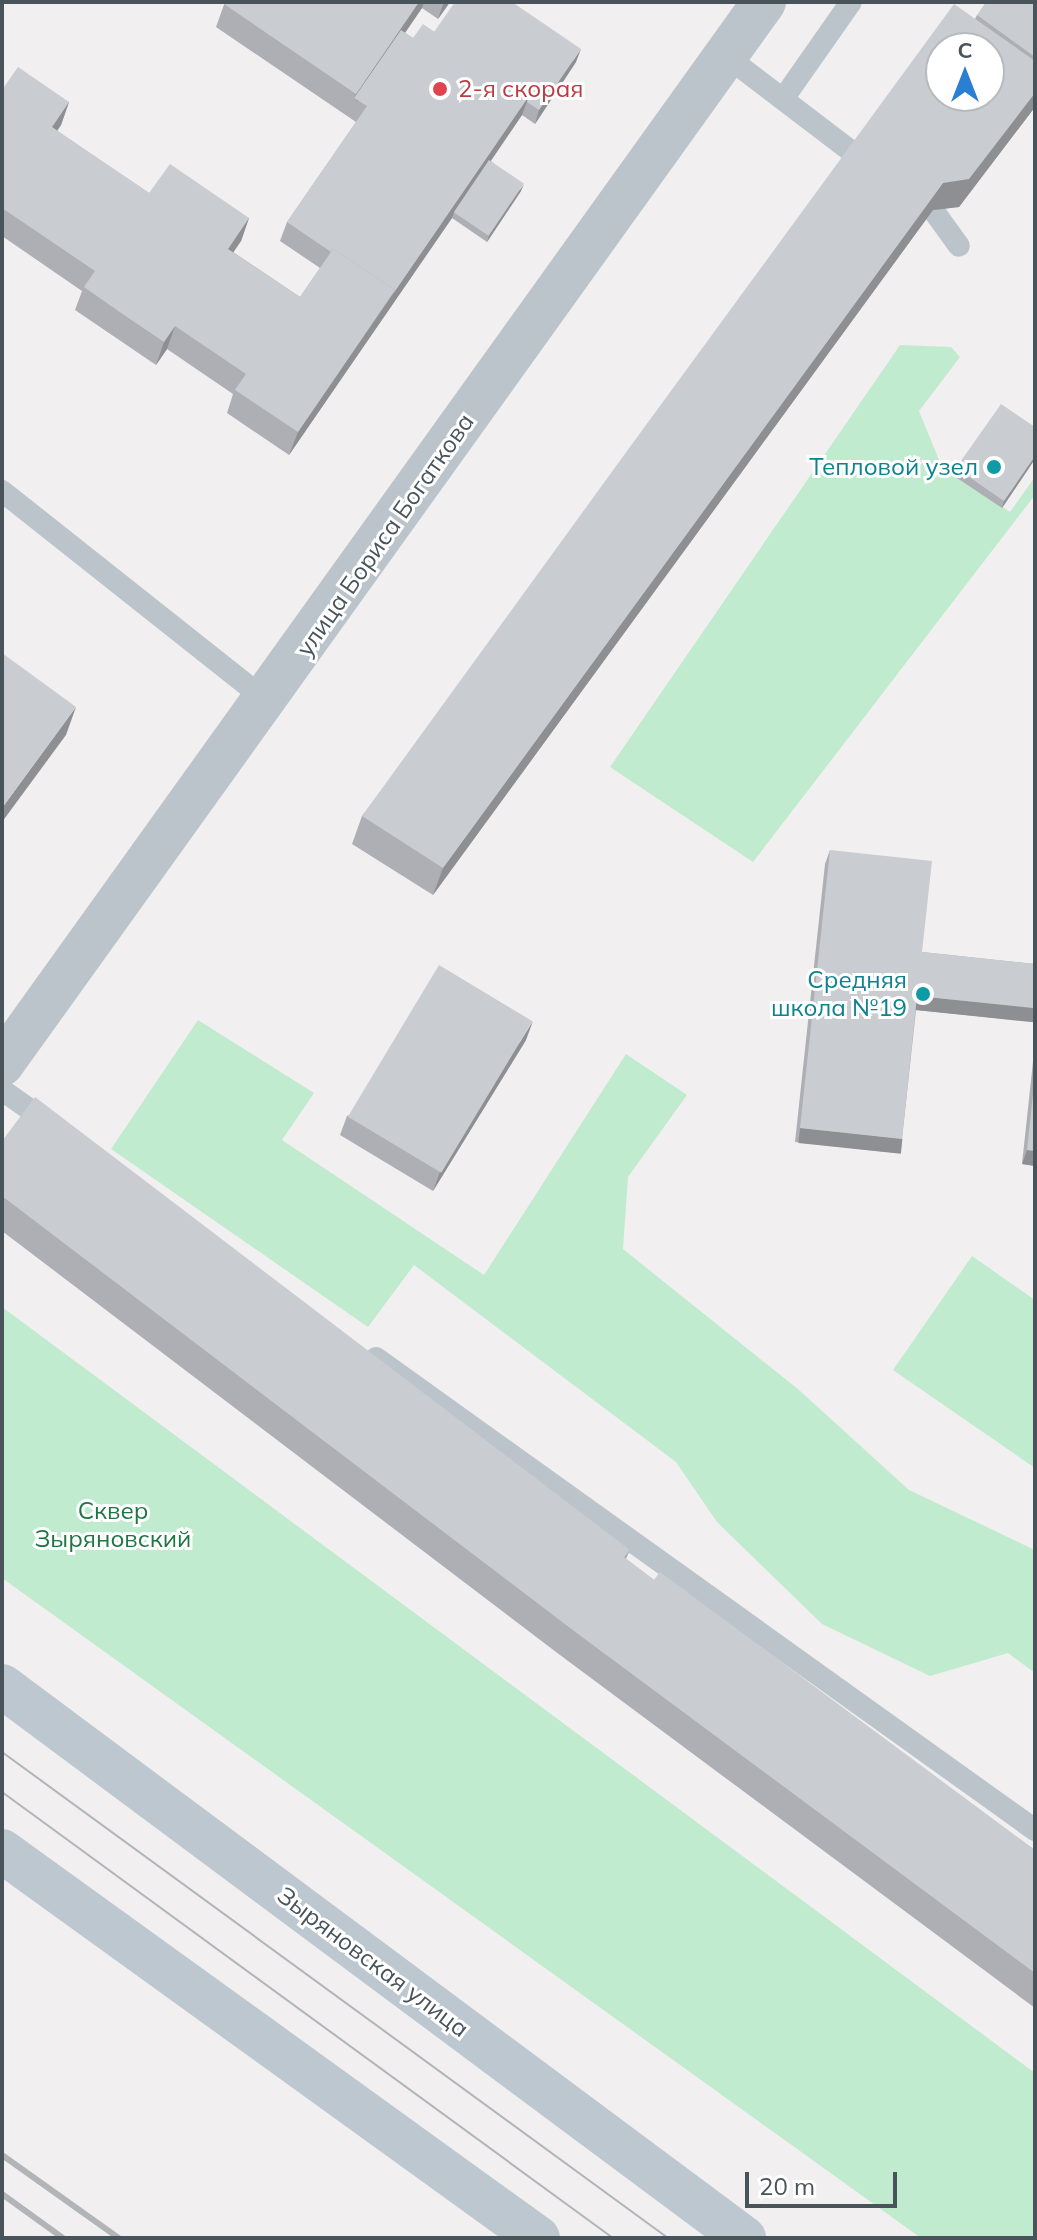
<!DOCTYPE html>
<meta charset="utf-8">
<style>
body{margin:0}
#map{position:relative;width:1037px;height:2240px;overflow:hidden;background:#f1efef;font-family:Mulish,sans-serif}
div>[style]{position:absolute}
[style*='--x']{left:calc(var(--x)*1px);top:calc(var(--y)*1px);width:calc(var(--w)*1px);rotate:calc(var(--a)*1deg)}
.green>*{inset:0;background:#c1ebce}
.service>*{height:22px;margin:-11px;padding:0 11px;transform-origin:11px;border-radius:11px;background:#bbc4ca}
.tertiary>*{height:44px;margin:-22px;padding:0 22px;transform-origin:22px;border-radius:22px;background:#bbc4ca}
.secondary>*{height:44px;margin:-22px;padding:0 22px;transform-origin:22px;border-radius:22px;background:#bcc7cf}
.tram>*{height:2px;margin:-1px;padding:0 1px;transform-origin:1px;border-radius:1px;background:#b1b5b8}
.rail>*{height:6px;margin:-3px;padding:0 3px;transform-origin:3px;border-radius:3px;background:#b1b5b8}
.wall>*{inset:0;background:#adafb4}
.shaded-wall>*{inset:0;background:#8d8f92;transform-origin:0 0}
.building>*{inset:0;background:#c9ccd1;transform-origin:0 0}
.dots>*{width:22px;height:22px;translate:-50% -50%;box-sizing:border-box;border:4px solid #fff;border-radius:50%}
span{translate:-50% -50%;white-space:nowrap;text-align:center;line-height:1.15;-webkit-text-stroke:6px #fff;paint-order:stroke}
.health-label{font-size:24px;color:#be3a42}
.left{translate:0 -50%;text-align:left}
.culture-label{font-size:24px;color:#0d838f}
.right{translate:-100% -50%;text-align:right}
.street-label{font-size:24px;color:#48535a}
.park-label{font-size:24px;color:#1f7644}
.frame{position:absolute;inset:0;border:4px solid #48535a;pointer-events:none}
.north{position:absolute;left:925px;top:32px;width:80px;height:80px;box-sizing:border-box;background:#fff;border:2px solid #b6babd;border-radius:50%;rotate:0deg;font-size:22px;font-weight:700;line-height:32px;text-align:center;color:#48535a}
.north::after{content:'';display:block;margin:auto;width:28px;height:36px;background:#297fd1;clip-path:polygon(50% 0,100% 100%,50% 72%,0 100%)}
.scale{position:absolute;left:745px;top:2172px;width:152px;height:36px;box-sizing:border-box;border:4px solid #48535a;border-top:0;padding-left:10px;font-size:24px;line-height:28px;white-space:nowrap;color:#48535a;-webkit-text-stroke:6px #fff;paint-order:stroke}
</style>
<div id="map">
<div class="green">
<i style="clip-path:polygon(900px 345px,951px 347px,960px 357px,919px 411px,941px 465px,1010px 512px,1035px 477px,1035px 495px,753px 862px,610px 767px)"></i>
<i style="clip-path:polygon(198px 1020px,314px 1093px,282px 1140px,484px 1275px,626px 1054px,687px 1095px,628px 1177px,623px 1249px,799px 1390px,909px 1490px,1035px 1550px,1035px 1673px,1008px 1653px,930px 1676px,822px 1624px,717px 1522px,676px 1462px,414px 1265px,368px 1327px,111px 1149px)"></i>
<i style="clip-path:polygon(972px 1256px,1035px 1300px,1035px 1468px,893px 1370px)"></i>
<i style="clip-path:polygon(2px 1307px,1035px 2073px,1035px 2238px,921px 2238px,2px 1578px)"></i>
</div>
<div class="service">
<i style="--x:726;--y:56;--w:158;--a:37.3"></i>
<i style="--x:783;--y:99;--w:118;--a:-55"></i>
<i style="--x:933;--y:210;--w:44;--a:54.2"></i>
<i style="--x:2;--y:491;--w:338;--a:38.4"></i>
<i style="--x:2;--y:1090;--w:61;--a:35"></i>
<i style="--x:376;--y:1358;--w:811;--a:35.61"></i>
</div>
<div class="tertiary">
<i style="--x:2;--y:1064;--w:1307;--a:-54.34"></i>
</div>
<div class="secondary">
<i style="--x:2;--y:1686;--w:925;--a:36.65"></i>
<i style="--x:2;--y:1851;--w:661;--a:35.83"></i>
</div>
<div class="tram">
<i style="--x:2;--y:1752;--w:824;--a:36.12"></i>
<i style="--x:2;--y:1792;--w:756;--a:36.13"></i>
</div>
<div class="rail">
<i style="--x:2;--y:2155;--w:143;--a:35.4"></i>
<i style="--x:2;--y:2194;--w:75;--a:35.8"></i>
</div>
<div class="wall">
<i style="clip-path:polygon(225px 2px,450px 2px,438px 19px,422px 8px,405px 33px,413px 38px,434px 32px,576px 62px,535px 124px,522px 115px,491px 161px,521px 191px,487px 242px,452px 218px,289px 455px,227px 413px,233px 394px,167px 349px,156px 365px,75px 310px,82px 291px,2px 236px,2px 90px,69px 102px,61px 125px,57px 131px,149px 193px,249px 218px,241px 241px,233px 252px,300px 297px,320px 268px,280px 241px,287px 222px,356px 122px,216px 27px)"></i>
<i style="clip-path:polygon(1035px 2px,1035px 107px,959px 207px,933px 210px,433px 895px,352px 844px,362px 816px,975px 19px,977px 15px)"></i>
<i style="clip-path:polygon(1035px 427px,1035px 459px,1002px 508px,954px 476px,956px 468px)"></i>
<i style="clip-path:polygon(830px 850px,922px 952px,1035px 964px,1035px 1022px,916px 1010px,902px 1139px,897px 1153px,795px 1142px,825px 864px)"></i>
<i style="clip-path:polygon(526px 1040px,433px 1191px,340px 1135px,347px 1116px)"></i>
<i style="clip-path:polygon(1035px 1043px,1035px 1166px,1022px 1164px)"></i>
<i style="clip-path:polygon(2px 1141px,630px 1550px,626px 1559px,654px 1580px,1035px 1850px,1035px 2008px,560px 1655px,2px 1231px)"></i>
</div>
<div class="shaded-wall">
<i style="clip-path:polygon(419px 2px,424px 2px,422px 8px,358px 101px,354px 98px,356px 94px)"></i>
<i style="clip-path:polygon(444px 2px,450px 2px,438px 19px)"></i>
<i style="clip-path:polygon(581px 49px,576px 62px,535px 124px,539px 110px)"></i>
<i style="clip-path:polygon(1035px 93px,1035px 107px,959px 207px,933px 210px,433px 895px,443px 868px,943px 183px)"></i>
<i style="clip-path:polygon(529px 96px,522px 115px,455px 213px,454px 212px,452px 218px,289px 455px,298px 432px)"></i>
<i style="clip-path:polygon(69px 102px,61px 125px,44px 150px,52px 127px)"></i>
<i style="clip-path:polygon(524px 184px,521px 191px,487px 242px,489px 235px)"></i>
<i style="clip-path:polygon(249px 218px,241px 241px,220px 272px,228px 249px)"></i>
<i style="clip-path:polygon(175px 326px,167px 349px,156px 365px,164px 342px)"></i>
<i style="clip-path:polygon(1035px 456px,1035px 459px,1002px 508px,1004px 501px)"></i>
<i style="clip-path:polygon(76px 707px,66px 735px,2px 822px,2px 808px)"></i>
<i style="left:917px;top:996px;width:119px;height:14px;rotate:6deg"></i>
<i style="clip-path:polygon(533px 1021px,526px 1040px,433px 1191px,440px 1172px)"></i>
<i style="left:800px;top:1128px;width:103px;height:15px;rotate:6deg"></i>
<i style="clip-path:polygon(1027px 1150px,1035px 1151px,1035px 1166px,1022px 1164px)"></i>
</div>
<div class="building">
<i style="clip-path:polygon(225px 2px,419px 2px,356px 94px,224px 4px)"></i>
<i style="clip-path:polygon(455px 2px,512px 2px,581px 49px,539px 110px,527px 102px,529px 96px,434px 32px)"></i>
<i style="clip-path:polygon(986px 2px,1035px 2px,1035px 57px,977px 15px)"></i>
<i style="clip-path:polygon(evenodd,954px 4px,1035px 61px,1035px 93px,969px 179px,943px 183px,443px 868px,362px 816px,627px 451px,954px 4px,941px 48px,989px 48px,989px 96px,941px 96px,941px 48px)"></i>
<i style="clip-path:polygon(423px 24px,529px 96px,393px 294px,395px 290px,333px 249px,331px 252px,287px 222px,367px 106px,354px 98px,401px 30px,413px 38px)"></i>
<i style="clip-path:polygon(18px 67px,69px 102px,52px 127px,149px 193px,170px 164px,249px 218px,228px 249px,300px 297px,333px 249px,395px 290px,298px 432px,235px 390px,246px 374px,175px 326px,164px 342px,124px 315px,84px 287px,95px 271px,2px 208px,2px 90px)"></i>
<i style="left:489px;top:160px;width:42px;height:63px;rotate:34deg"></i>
<i style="clip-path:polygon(1001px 404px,1035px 427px,1035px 456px,1004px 501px,956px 468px)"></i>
<i style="clip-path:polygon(2px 653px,76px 707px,2px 808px)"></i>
<i style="clip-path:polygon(830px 850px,932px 861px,922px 952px,1035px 964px,1035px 1008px,917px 996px,902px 1139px,800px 1128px)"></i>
<i style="left:439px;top:965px;width:109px;height:177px;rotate:31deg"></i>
<i style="clip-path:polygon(1035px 1076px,1035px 1151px,1027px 1150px)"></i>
<i style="clip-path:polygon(35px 1097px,630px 1550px,624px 1557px,654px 1580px,660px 1572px,1035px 1850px,1035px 1973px,570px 1628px,2px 1196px,2px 1141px)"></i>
</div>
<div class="dots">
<i style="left:440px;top:89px;background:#e0444e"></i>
<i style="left:994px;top:467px;background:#0f9aa8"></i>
<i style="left:923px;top:994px;background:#0f9aa8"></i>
</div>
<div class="health-label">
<span class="left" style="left:458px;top:89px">2-я скорая</span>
</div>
<div class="culture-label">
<span class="right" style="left:978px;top:467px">Тепловой узел</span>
<span class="right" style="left:907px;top:994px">Средняя<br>школа №19</span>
</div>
<div class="street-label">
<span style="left:385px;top:535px;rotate:-55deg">улица Бориса Богаткова</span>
<span style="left:373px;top:1962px;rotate:37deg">Зыряновская улица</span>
</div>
<div class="park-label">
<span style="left:113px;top:1525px">Cквер<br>Зыряновский</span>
</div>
<div class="frame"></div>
<div class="north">С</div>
<div class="scale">20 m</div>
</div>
